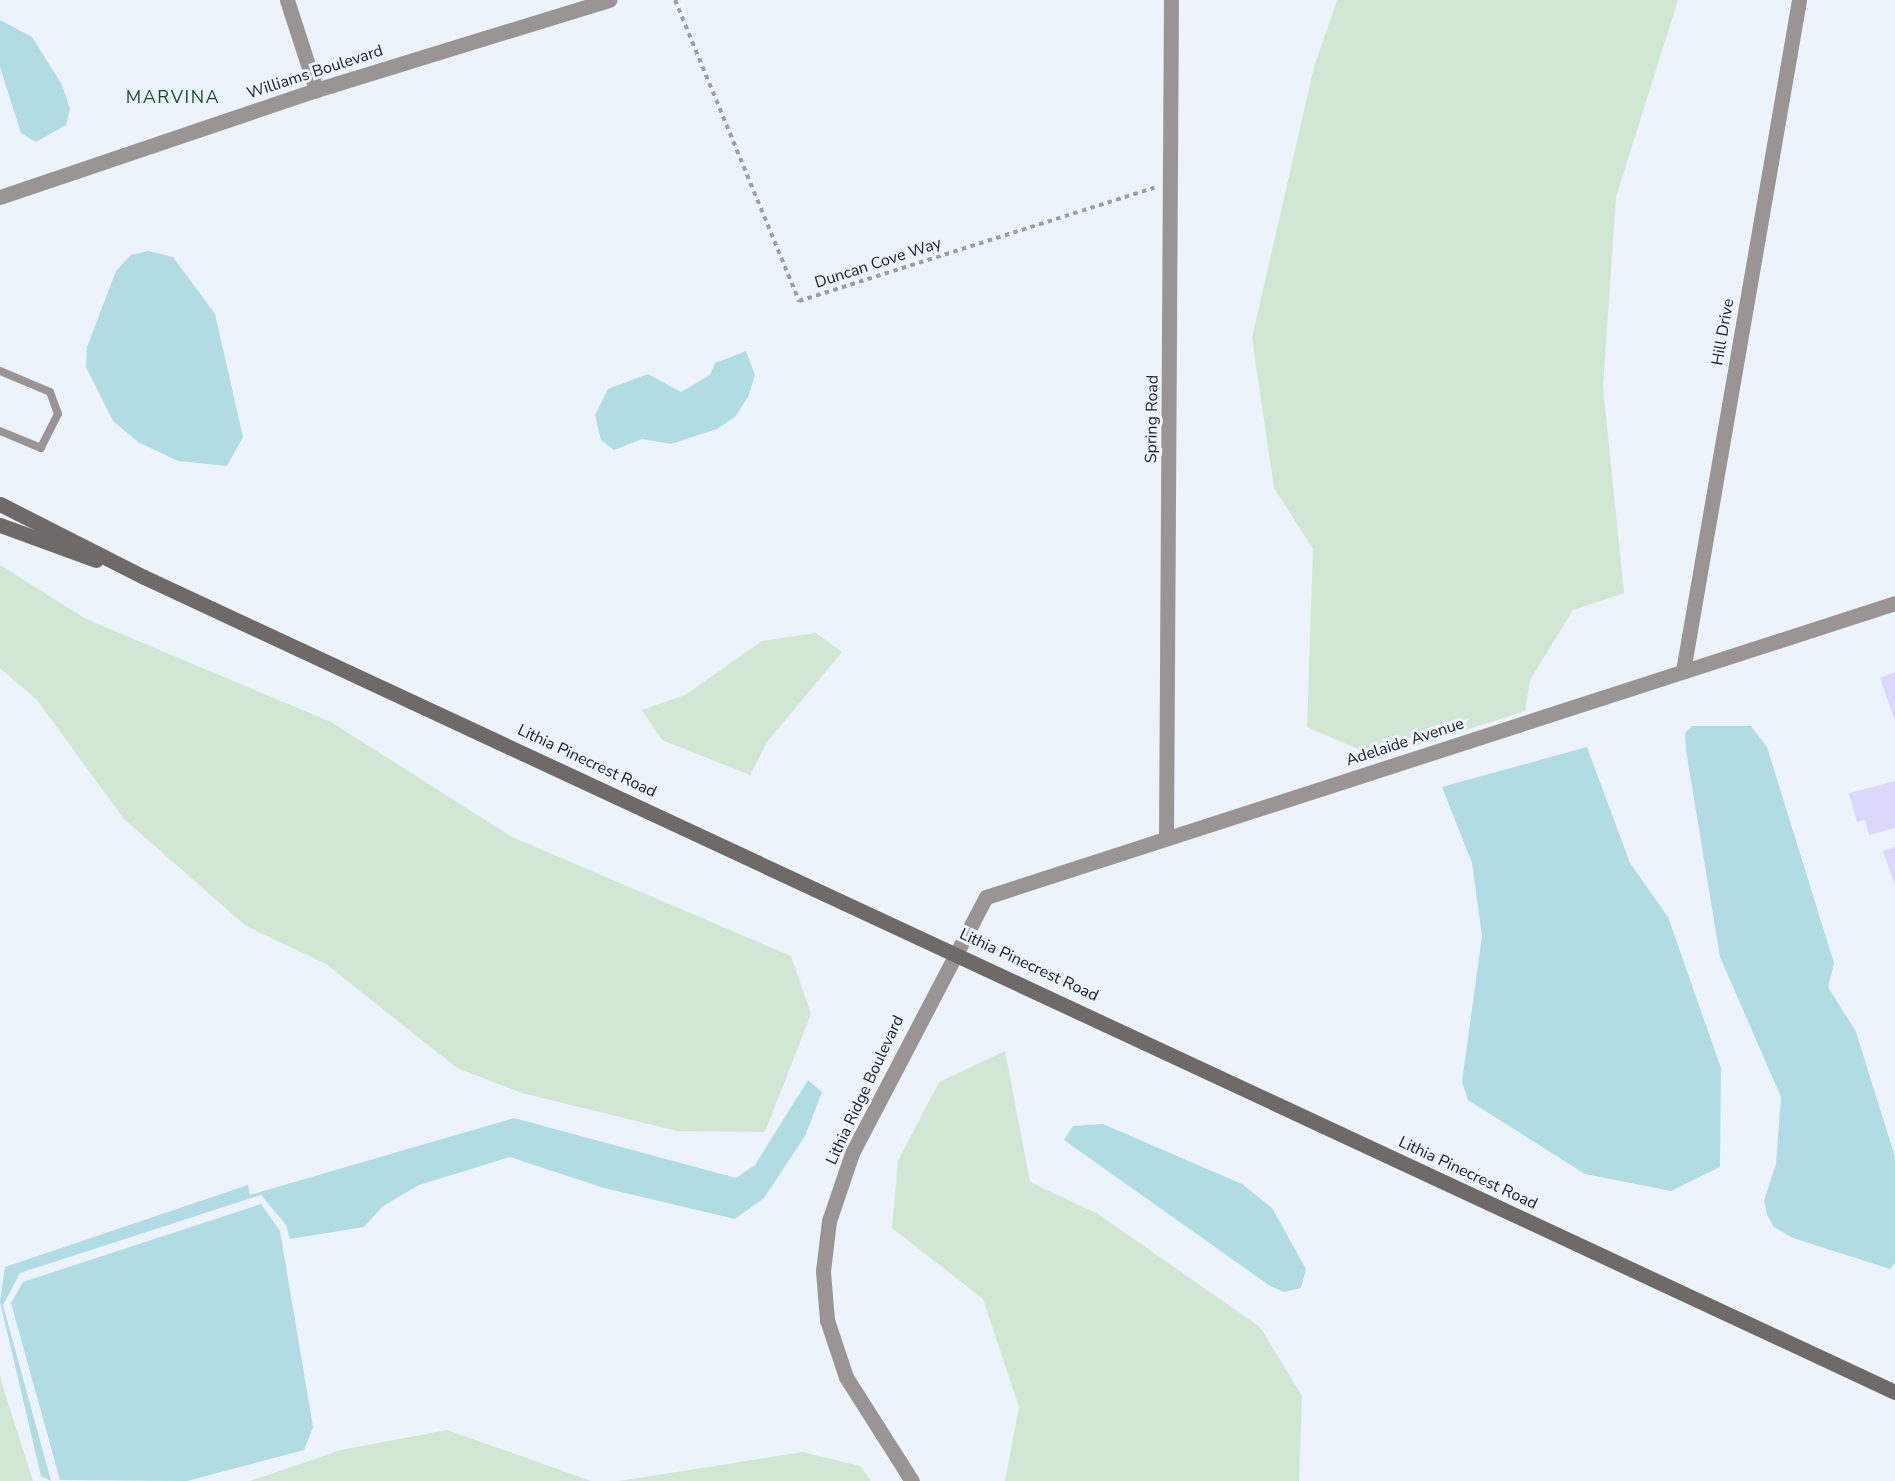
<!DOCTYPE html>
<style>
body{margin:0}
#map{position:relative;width:1895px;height:1481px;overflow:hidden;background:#edf3fb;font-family:"Nunito Sans",sans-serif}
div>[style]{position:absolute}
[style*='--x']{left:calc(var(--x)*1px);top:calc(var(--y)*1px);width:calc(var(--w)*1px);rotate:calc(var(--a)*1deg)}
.green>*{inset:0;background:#d1e6d3}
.water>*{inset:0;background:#b1dce4}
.building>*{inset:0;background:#dbd9fb}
.path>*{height:4px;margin-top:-2px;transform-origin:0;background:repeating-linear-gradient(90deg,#9a9fa5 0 4.5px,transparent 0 9px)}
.service>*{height:8px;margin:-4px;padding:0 4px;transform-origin:4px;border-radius:4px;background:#9a9594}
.minor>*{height:15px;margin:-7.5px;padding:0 7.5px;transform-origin:7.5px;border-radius:7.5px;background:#9a9594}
.secondary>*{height:15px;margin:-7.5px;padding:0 7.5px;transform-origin:7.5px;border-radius:7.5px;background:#6f6968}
span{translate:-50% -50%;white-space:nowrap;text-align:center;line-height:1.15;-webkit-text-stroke:6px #edf3fb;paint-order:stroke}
.street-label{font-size:16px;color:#1c1e21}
.neighbourhood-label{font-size:18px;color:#164d2c;letter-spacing:1.5px}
</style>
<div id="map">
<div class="green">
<i style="clip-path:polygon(1337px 0,1678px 0,1616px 197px,1603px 387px,1624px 593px,1573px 610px,1530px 680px,1525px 711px,1378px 758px,1307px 727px,1313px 549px,1274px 488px,1252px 338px,1314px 67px)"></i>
<i style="clip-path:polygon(0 565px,86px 619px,331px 722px,512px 837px,791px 956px,811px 1014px,765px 1132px,677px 1131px,522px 1093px,457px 1068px,326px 964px,246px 926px,124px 819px,37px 700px,0 668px)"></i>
<i style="clip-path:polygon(816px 633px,842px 652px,767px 742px,750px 775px,662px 740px,642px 710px,685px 695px,762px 641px)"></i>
<i style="clip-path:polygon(1005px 1051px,1030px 1182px,1098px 1214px,1260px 1327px,1302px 1396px,1299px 1481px,1005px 1481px,1019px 1407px,983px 1299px,892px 1228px,898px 1161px,939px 1082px)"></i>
<i style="clip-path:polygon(0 1374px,2px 1384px,33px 1481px,0 1481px)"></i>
<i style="clip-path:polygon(447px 1430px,591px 1481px,250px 1481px,341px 1450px)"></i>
<i style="clip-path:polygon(803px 1452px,860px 1466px,871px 1481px,619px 1481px)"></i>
</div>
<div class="water">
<i style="clip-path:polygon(0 20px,32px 37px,62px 85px,70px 109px,66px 125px,36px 142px,21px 133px,0 67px)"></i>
<i style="clip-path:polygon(148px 251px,173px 257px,215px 314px,243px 437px,227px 466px,178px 461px,138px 442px,113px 421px,86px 367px,87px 347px,116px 271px,131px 255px)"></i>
<i style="clip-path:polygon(746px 351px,755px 375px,748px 397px,736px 416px,717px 429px,671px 444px,642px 439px,614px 450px,601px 440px,595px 415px,608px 389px,648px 374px,681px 392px,710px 375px,715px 363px)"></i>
<i style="clip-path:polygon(1692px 726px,1751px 726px,1767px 747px,1834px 963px,1828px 987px,1856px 1032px,1895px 1157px,1895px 1263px,1890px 1269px,1793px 1238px,1774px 1227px,1767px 1215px,1764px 1201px,1776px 1164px,1781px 1097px,1720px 957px,1686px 750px,1685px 733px)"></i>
<i style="clip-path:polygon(1587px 747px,1630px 863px,1668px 917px,1721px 1068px,1720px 1167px,1671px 1191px,1585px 1174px,1468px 1100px,1462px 1082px,1482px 936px,1472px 863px,1442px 787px)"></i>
<i style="clip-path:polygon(808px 1080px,822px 1092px,805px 1136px,764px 1198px,735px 1219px,604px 1188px,510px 1157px,419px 1185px,383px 1206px,364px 1227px,290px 1239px,286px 1225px,261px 1195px,20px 1273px,3px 1305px,51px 1481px,41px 1476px,0 1302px,5px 1267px,248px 1185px,250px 1195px,514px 1118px,736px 1178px,755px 1165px)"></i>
<i style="clip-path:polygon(1103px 1124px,1242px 1184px,1272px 1208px,1306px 1269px,1301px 1288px,1284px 1292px,1270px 1286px,1064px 1140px,1073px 1126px)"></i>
<i style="clip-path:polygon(261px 1204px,280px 1231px,313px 1427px,304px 1450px,187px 1481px,60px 1480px,11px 1303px,23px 1282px)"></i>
</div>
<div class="building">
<i style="clip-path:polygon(1895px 672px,1895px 721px,1880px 678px)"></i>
<i style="clip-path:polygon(1895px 781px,1895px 828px,1869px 835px,1865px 820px,1857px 822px,1849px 793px)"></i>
<i style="clip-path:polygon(1895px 847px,1895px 886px,1883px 851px)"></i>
</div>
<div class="path">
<i style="--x:675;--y:0;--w:326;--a:67.6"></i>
<i style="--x:799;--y:301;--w:373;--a:-17.7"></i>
</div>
<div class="service">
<i style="--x:0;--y:371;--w:54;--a:22.8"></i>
<i style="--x:50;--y:392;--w:23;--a:70"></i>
<i style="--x:58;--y:414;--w:38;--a:117"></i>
<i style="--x:41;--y:448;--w:44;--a:-157.5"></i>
</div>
<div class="minor">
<i style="--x:287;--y:0;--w:95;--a:72.1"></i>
<i style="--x:0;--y:197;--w:334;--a:-18.7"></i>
<i style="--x:316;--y:90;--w:307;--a:-17.1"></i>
<i style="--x:1683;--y:671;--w:681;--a:-80.19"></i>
<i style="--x:1166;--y:838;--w:838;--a:-89.66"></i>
<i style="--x:912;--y:1481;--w:123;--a:-122.4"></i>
<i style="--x:846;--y:1377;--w:60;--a:-108.4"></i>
<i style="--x:827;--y:1320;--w:49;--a:-94.7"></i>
<i style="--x:823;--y:1271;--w:50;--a:-83.2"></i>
<i style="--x:829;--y:1221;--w:72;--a:-71.3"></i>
<i style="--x:852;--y:1153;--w:289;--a:-62.4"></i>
<i style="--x:986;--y:897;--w:955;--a:-17.92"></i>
</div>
<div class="secondary">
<i style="--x:0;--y:504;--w:161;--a:26.9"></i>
<i style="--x:144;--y:577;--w:1931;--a:24.96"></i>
<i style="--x:0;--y:525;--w:102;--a:20"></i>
</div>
<div class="street-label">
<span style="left:315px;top:72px;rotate:-18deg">Williams Boulevard</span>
<span style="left:878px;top:263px;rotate:-18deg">Duncan Cove Way</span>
<span style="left:1723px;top:332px;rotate:-80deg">Hill Drive</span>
<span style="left:1152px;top:419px;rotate:-89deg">Spring Road</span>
<span style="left:1405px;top:742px;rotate:-18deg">Adelaide Avenue</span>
<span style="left:587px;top:761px;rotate:25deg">Lithia Pinecrest Road</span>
<span style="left:1029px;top:965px;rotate:25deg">Lithia Pinecrest Road</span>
<span style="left:865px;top:1090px;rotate:-65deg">Lithia Ridge Boulevard</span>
<span style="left:1468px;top:1173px;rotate:25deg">Lithia Pinecrest Road</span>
</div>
<div class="neighbourhood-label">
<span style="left:173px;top:97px">MARVINA</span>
</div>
</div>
